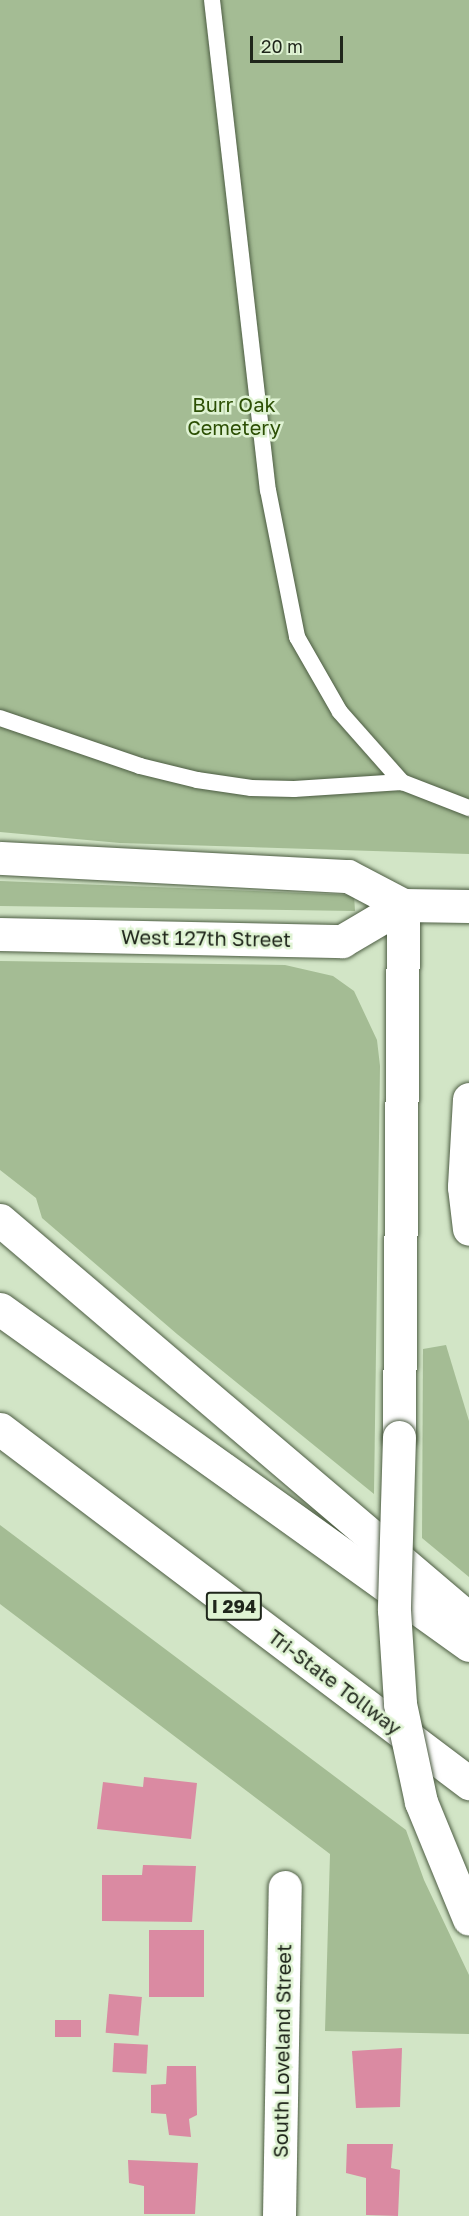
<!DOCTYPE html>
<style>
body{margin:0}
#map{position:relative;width:469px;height:2216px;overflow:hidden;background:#d2e5c6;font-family:"Golos Text",sans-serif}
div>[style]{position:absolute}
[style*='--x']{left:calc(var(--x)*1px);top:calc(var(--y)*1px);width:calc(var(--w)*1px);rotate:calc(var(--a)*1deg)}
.green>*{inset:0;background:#a4bc94}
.building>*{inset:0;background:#da8aa2;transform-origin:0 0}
.roads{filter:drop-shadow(0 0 2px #4d5d43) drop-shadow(0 0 2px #4d5d43)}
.service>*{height:16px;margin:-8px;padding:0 8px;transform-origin:8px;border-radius:8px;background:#fff}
.minor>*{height:33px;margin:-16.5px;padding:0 16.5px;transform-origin:16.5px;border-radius:16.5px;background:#fff}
.primary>*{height:33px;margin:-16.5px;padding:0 16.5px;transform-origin:16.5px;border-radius:16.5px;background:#fff}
.motorway>*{height:33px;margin:-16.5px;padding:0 16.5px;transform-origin:16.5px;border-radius:16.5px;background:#fff}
.bridges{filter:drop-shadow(0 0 2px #4d5d43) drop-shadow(0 0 2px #4d5d43)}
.motorway-bridge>*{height:33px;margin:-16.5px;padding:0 16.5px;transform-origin:16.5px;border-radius:16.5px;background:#fff}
span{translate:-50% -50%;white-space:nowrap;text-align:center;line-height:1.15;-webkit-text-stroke:5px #dff3d3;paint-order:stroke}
.shield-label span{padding:2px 4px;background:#dff3d3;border:2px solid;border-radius:4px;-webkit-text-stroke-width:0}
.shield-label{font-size:18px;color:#1f261b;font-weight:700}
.park-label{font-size:20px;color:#2c4f04}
.street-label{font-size:20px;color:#1f261b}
.scale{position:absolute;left:250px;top:36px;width:93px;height:27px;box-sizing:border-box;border:3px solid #1f261b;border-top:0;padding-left:8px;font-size:18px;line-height:21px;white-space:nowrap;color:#1f261b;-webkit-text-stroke:4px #dff3d3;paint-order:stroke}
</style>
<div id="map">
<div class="green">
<i style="clip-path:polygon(0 0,469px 0,469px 854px,120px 843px,0 832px)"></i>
<i style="clip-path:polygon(0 881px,354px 895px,355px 911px,0 906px)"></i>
<i style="clip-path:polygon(0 961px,285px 965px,333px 976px,354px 991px,377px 1040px,380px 1066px,374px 1494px,177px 1334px,42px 1218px,36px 1198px,0 1170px)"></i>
<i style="clip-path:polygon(446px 1345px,469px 1421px,469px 1577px,422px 1538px,423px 1349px)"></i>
<i style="clip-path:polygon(0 1525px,406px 1830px,424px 1880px,469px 1975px,469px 2034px,325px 2031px,330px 1854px,0 1604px)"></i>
</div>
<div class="building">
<i style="clip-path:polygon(144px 1777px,197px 1783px,191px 1839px,97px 1829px,103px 1782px,143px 1787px)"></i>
<i style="clip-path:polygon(143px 1865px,196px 1866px,192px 1922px,102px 1921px,102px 1875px,142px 1875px)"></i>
<i style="left:149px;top:1930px;width:55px;height:67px"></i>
<i style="left:109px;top:1994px;width:33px;height:39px;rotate:5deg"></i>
<i style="left:55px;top:2020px;width:26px;height:17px"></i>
<i style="left:114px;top:2043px;width:34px;height:29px;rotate:3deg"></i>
<i style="clip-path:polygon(402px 2048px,400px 2107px,356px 2108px,352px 2051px)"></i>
<i style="clip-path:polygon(167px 2066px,196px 2066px,197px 2115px,189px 2119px,191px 2137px,169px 2135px,166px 2114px,151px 2113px,151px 2085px,166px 2084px)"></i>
<i style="clip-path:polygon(347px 2144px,393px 2144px,391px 2168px,400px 2170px,398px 2216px,366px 2215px,366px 2178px,346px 2173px)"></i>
<i style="clip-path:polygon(128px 2160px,198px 2163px,195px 2214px,144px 2214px,144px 2186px,129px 2183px)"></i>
</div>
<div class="roads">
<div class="service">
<i style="--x:212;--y:0;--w:493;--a:83.5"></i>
<i style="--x:268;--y:490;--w:150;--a:78.8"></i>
<i style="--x:297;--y:637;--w:86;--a:60.2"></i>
<i style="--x:340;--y:712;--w:94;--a:48.5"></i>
<i style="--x:0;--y:718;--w:148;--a:18.9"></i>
<i style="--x:140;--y:766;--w:59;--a:13.8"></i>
<i style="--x:197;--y:780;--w:55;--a:8.4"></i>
<i style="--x:251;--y:788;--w:43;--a:1.3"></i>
<i style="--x:294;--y:789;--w:108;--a:-3.7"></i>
<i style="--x:402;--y:782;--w:72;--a:21.2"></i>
</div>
<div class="minor">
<i style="--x:279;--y:2216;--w:329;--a:-89"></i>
</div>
<div class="primary">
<i style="--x:0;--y:858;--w:348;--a:3"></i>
<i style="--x:348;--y:876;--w:62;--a:27.8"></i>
<i style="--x:403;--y:905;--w:66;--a:0.9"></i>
<i style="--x:0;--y:934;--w:342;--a:1.2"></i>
<i style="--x:342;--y:941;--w:71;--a:-30.5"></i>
</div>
<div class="motorway">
<i style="--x:469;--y:1099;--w:88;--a:93.3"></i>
<i style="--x:464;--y:1187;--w:42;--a:83.2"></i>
<i style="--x:0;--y:1220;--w:616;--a:40.39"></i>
<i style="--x:0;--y:1309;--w:577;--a:35.62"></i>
<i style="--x:0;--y:1429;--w:588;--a:37.05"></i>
<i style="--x:399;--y:1437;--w:532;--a:-89.57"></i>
</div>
</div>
<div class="bridges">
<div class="motorway-bridge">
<i style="--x:399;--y:1437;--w:173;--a:91.7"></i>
<i style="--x:394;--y:1610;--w:94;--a:86.3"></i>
<i style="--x:400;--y:1704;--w:100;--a:77.9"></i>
<i style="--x:421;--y:1802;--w:126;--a:67.7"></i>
</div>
</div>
<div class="shield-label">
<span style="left:234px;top:1606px">I 294</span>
</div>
<div class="park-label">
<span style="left:234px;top:416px">Burr Oak<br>Cemetery</span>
</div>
<div class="street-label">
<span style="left:206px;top:938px;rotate:1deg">West 127th Street</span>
<span style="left:335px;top:1682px;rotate:37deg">Tri-State Tollway</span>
<span style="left:282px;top:2051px;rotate:-89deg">South Loveland Street</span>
</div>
<div class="scale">20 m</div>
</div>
